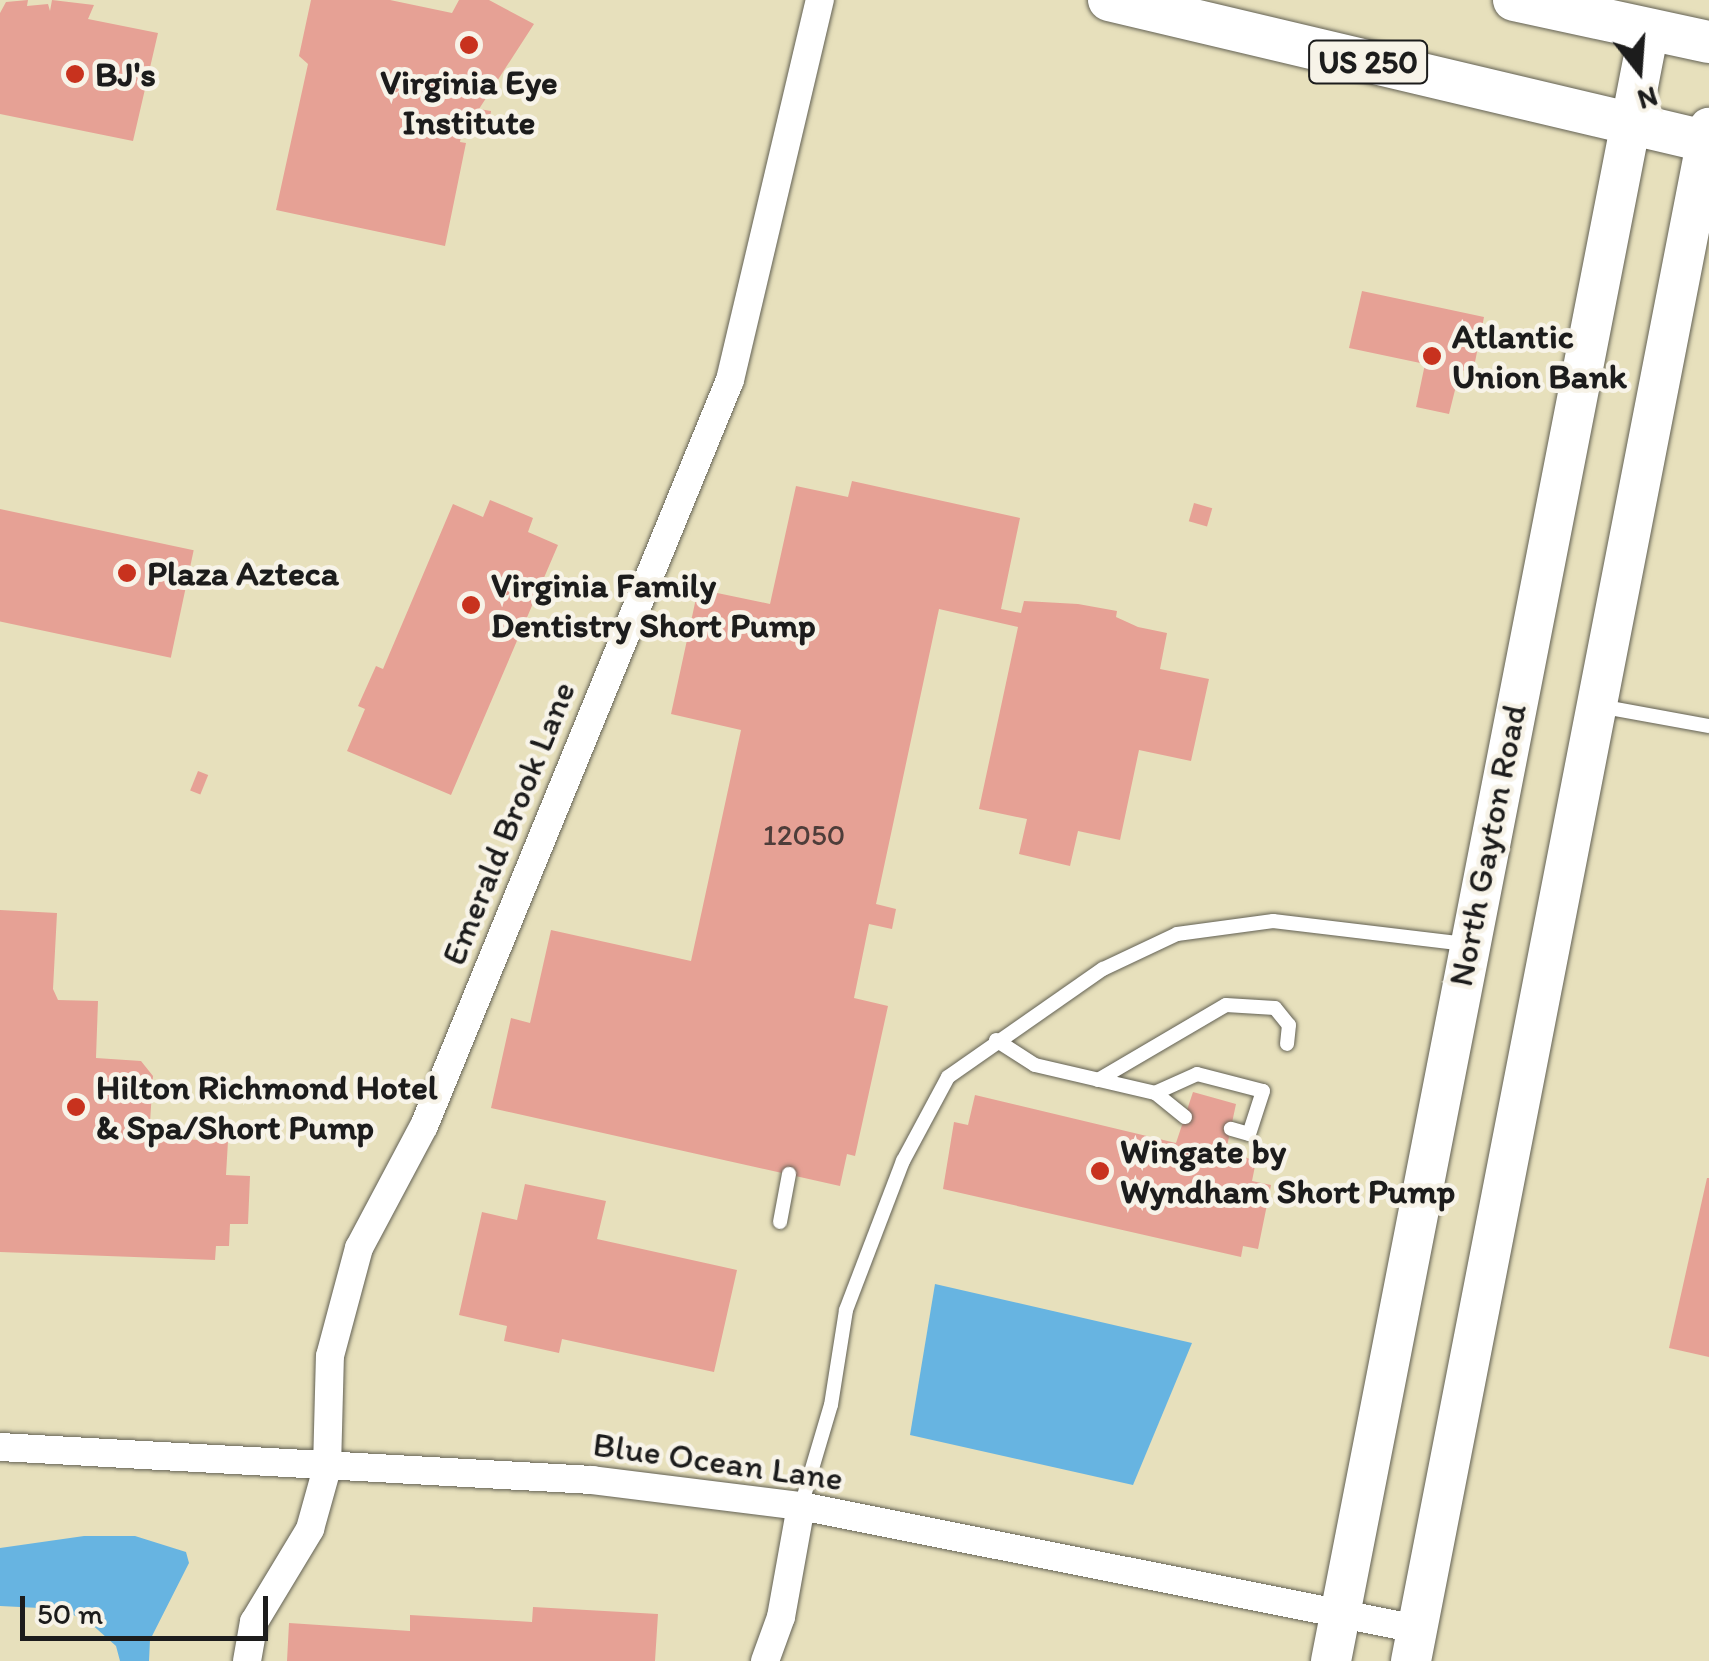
<!DOCTYPE html>
<style>
body{margin:0}
#map{position:relative;width:1709px;height:1661px;overflow:hidden;background:#e7e0bc;font-family:Itim,sans-serif}
div>[style]{position:absolute}
[style*='--x']{left:calc(var(--x)*1px);top:calc(var(--y)*1px);width:calc(var(--w)*1px);rotate:calc(var(--a)*1deg)}
.water>*{inset:0;background:#67b4e1}
.building>*{inset:0;background:#e6a195;transform-origin:0 0}
.roads{filter:drop-shadow(0 0 2px #636154) drop-shadow(0 0 2px #636154)}
.service>*{height:14px;margin:-7px;padding:0 7px;transform-origin:7px;border-radius:7px;background:#fff}
.minor>*{height:28px;margin:-14px;padding:0 14px;transform-origin:14px;border-radius:14px;background:#fff}
.secondary>*{height:40px;margin:-20px;padding:0 20px;transform-origin:20px;border-radius:20px;background:#fff}
.primary>*{height:42px;margin:-21px;padding:0 21px;transform-origin:21px;border-radius:21px;background:#fff}
.dots>*{width:28px;height:28px;translate:-50% -50%;box-sizing:border-box;border:5px solid #f7f3e8;border-radius:50%}
span{translate:-50% -50%;white-space:nowrap;text-align:center;line-height:1.15;-webkit-text-stroke:9px #f7f3e8;paint-order:stroke}
.number-label{font-size:30px;color:#4e3d3a}
.number-label span{-webkit-text-stroke-width:0}
.shield-label span{padding:2px 8px;background:#f7f3e8;border:2px solid;border-radius:8px;-webkit-text-stroke-width:0}
.shield-label{font-size:32px;color:#1c1c1c;font-weight:700}
.poi-label{font-size:35px;color:#1c1c1c;font-weight:700}
.left{translate:0 -50%;text-align:left}
.street-label{font-size:35px;color:#1c1c1c}
.north{position:absolute;left:1589px;top:20px;width:100px;height:100px;-webkit-text-stroke:8px #f7f3e8;paint-order:stroke;rotate:163deg;font-size:28px;font-weight:700;line-height:40px;text-align:center;color:#1c1c1c}
.north::after{content:'';display:block;margin:auto;width:35px;height:45px;background:#1c1c1c;clip-path:polygon(50% 0,100% 100%,50% 72%,0 100%)}
.scale{position:absolute;left:20px;top:1596px;width:248px;height:45px;box-sizing:border-box;border:5px solid #1c1c1c;border-top:0;padding-left:12px;font-size:30px;line-height:35px;white-space:nowrap;color:#1c1c1c;-webkit-text-stroke:8px #f7f3e8;paint-order:stroke}
</style>
<div id="map">
<div class="water">
<i style="clip-path:polygon(935px 1284px,1192px 1343px,1133px 1485px,910px 1435px)"></i>
<i style="clip-path:polygon(84px 1536px,135px 1536px,186px 1552px,189px 1563px,150px 1640px,149px 1661px,120px 1661px,116px 1646px,89px 1622px,60px 1609px,0 1606px,0 1548px)"></i>
</div>
<div class="building">
<i style="clip-path:polygon(28px 0,27px 6px,48px 4px,50px 11px,52px 0,94px 5px,88px 19px,158px 33px,133px 141px,0 114px,0 13px,6px 2px)"></i>
<i style="clip-path:polygon(311px 0,390px 0,452px 13px,459px 0,489px 0,534px 24px,479px 109px,491px 111px,487px 134px,462px 131px,460px 142px,466px 143px,445px 246px,276px 210px,308px 64px,299px 56px)"></i>
<i style="clip-path:polygon(1362px 291px,1484px 317px,1473px 372px,1460px 370px,1449px 414px,1416px 407px,1425px 364px,1349px 348px)"></i>
<i style="clip-path:polygon(852px 481px,1020px 518px,1001px 609px,1021px 613px,1024px 601px,1078px 604px,1117px 611px,1116px 617px,1138px 627px,1167px 633px,1160px 669px,1209px 679px,1191px 761px,1139px 750px,1120px 840px,1078px 831px,1070px 866px,1019px 854px,1027px 819px,979px 809px,1018px 627px,939px 609px,876px 904px,896px 909px,892px 929px,869px 924px,854px 998px,888px 1006px,855px 1156px,847px 1154px,840px 1186px,491px 1108px,511px 1018px,530px 1023px,551px 930px,691px 961px,741px 730px,671px 714px,698px 589px,770px 604px,796px 486px,848px 497px)"></i>
<i style="clip-path:polygon(490px 500px,533px 518px,528px 532px,558px 545px,451px 795px,347px 751px,365px 709px,358px 706px,376px 666px,383px 669px,453px 504px,483px 517px)"></i>
<i style="left:1194px;top:503px;width:19px;height:19px;rotate:16deg"></i>
<i style="left:0;top:509px;width:198px;height:110px;rotate:12deg"></i>
<i style="left:198px;top:771px;width:11px;height:21px;rotate:22deg"></i>
<i style="clip-path:polygon(0 910px,57px 913px,53px 989px,58px 1000px,98px 1001px,96px 1058px,141px 1061px,153px 1076px,149px 1138px,228px 1141px,226px 1175px,250px 1176px,248px 1224px,230px 1224px,229px 1246px,216px 1246px,215px 1260px,0 1252px)"></i>
<i style="clip-path:polygon(1193px 1092px,1236px 1104px,1226px 1151px,1256px 1161px,1252px 1181px,1271px 1185px,1258px 1249px,1243px 1246px,1241px 1257px,943px 1189px,954px 1122px,968px 1125px,975px 1095px,1176px 1143px)"></i>
<i style="clip-path:polygon(1707px 1178px,1709px 1178px,1709px 1357px,1669px 1348px)"></i>
<i style="clip-path:polygon(525px 1184px,606px 1201px,597px 1239px,737px 1270px,714px 1372px,562px 1339px,559px 1353px,504px 1341px,507px 1326px,459px 1315px,482px 1212px,517px 1220px)"></i>
<i style="clip-path:polygon(533px 1607px,658px 1614px,655px 1661px,287px 1661px,289px 1623px,410px 1631px,410px 1615px,532px 1622px)"></i>
</div>
<div class="roads">
<div class="service">
<i style="--x:1599;--y:706;--w:112;--a:10.3"></i>
<i style="--x:996;--y:1040;--w:46;--a:32.7"></i>
<i style="--x:1035;--y:1065;--w:123;--a:13.1"></i>
<i style="--x:1098;--y:1080;--w:148;--a:-30.4"></i>
<i style="--x:1226;--y:1005;--w:49;--a:3.5"></i>
<i style="--x:1275;--y:1008;--w:22;--a:51"></i>
<i style="--x:1289;--y:1025;--w:19;--a:96"></i>
<i style="--x:1185;--y:1117;--w:38;--a:-141"></i>
<i style="--x:1155;--y:1093;--w:46;--a:-24.3"></i>
<i style="--x:1197;--y:1074;--w:68;--a:14.4"></i>
<i style="--x:1263;--y:1091;--w:45;--a:108"></i>
<i style="--x:1249;--y:1134;--w:19;--a:-164"></i>
<i style="--x:780;--y:1222;--w:49;--a:-79.4"></i>
<i style="--x:801;--y:1506;--w:105;--a:-73.5"></i>
<i style="--x:831;--y:1405;--w:96;--a:-81"></i>
<i style="--x:846;--y:1310;--w:160;--a:-69.1"></i>
<i style="--x:903;--y:1161;--w:95;--a:-61.8"></i>
<i style="--x:948;--y:1077;--w:189;--a:-34.9"></i>
<i style="--x:1103;--y:969;--w:82;--a:-25.3"></i>
<i style="--x:1177;--y:934;--w:97;--a:-7.7"></i>
<i style="--x:1273;--y:921;--w:194;--a:6.8"></i>
</div>
<div class="minor">
<i style="--x:0;--y:1447;--w:593;--a:3.19"></i>
<i style="--x:592;--y:1480;--w:211;--a:7.1"></i>
<i style="--x:801;--y:1506;--w:628;--a:11.29"></i>
<i style="--x:247;--y:1661;--w:40;--a:-80"></i>
<i style="--x:254;--y:1622;--w:109;--a:-58.9"></i>
<i style="--x:310;--y:1529;--w:63;--a:-74.4"></i>
<i style="--x:327;--y:1468;--w:112;--a:-88.5"></i>
<i style="--x:330;--y:1356;--w:112;--a:-75"></i>
<i style="--x:359;--y:1248;--w:138;--a:-62"></i>
<i style="--x:424;--y:1126;--w:806;--a:-67.7"></i>
<i style="--x:730;--y:380;--w:391;--a:-76.7"></i>
<i style="--x:765;--y:1661;--w:47;--a:-70"></i>
<i style="--x:781;--y:1617;--w:113;--a:-79.8"></i>
</div>
<div class="secondary">
<i style="--x:1331;--y:1661;--w:1662;--a:-78.97"></i>
<i style="--x:1411;--y:1661;--w:1562;--a:-79"></i>
</div>
<div class="primary">
<i style="--x:1109;--y:0;--w:617;--a:13.32"></i>
<i style="--x:1514;--y:0;--w:199;--a:12.2"></i>
</div>
</div>
<div class="dots">
<i style="left:469px;top:45px;background:#c8321e"></i>
<i style="left:75px;top:74px;background:#c8321e"></i>
<i style="left:1432px;top:356px;background:#c8321e"></i>
<i style="left:127px;top:573px;background:#c8321e"></i>
<i style="left:471px;top:605px;background:#c8321e"></i>
<i style="left:76px;top:1107px;background:#c8321e"></i>
<i style="left:1100px;top:1171px;background:#c8321e"></i>
</div>
<div class="number-label">
<span style="left:804px;top:835px">12050</span>
</div>
<div class="shield-label">
<span style="left:1368px;top:62px">US 250</span>
</div>
<div class="poi-label">
<span class="left" style="left:95px;top:74px">BJ's</span>
<span style="left:469px;top:102px">Virginia Eye<br>Institute</span>
<span class="left" style="left:1452px;top:356px">Atlantic<br>Union Bank</span>
<span class="left" style="left:147px;top:573px">Plaza Azteca</span>
<span class="left" style="left:491px;top:605px">Virginia Family<br>Dentistry Short Pump</span>
<span class="left" style="left:96px;top:1107px">Hilton Richmond Hotel<br>&amp; Spa/Short Pump</span>
<span class="left" style="left:1120px;top:1171px">Wingate by<br>Wyndham Short Pump</span>
</div>
<div class="street-label">
<span style="left:508px;top:823px;rotate:-68deg">Emerald Brook Lane</span>
<span style="left:1487px;top:845px;rotate:-79deg">North Gayton Road</span>
<span style="left:718px;top:1461px;rotate:8deg">Blue Ocean Lane</span>
</div>
<div class="north">N</div>
<div class="scale">50 m</div>
</div>
